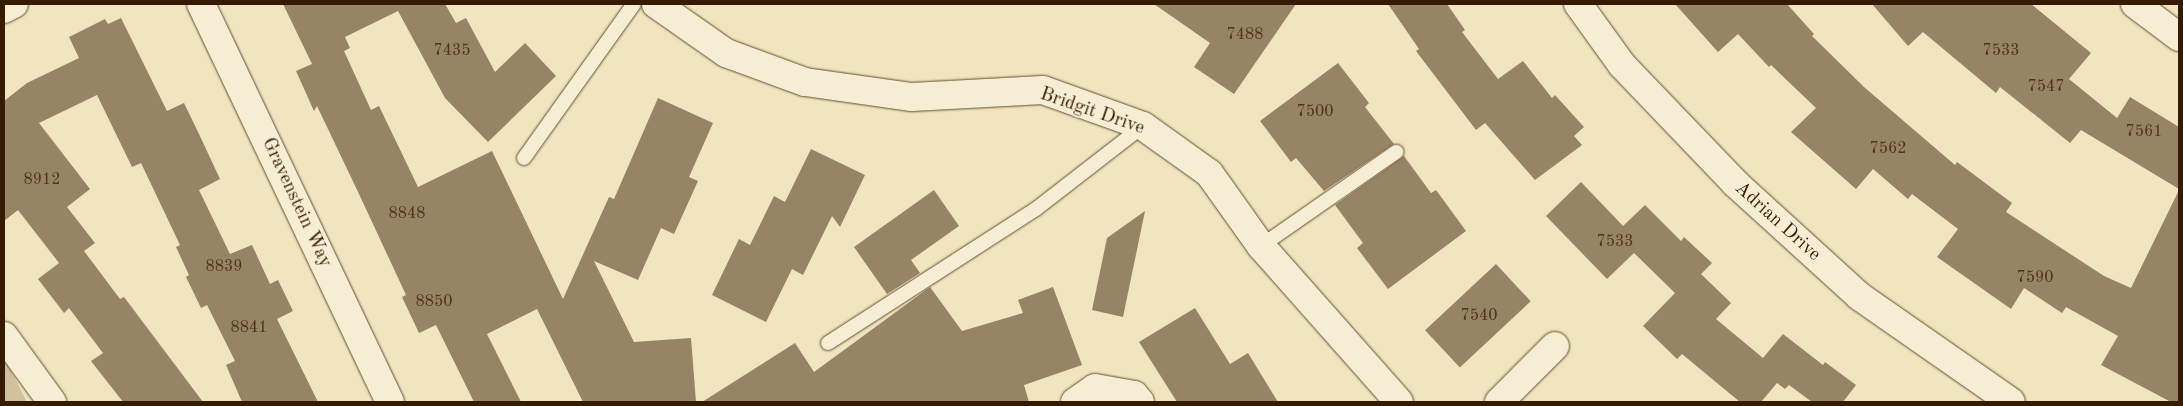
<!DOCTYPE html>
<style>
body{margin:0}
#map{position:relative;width:2183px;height:406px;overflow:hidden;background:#f0e5be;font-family:"Old Standard TT",serif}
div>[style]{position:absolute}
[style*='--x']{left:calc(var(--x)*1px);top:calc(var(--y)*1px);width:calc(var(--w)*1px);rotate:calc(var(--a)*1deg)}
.green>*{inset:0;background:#d1c29e}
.building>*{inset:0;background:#978464;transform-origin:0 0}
.roads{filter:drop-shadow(0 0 1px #654d31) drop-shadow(0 0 1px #654d31)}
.service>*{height:14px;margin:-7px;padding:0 7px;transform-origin:7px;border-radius:7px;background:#f5eed5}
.minor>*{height:28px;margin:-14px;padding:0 14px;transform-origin:14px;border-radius:14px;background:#f5eed5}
.tertiary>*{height:28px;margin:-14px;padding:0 14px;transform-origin:14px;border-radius:14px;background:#f5eed5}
span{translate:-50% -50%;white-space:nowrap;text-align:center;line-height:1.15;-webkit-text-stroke:4px #f5eed5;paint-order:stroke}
.number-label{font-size:16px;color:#4f341a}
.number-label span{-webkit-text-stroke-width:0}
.street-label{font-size:19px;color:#371a02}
.frame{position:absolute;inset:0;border:5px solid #371a02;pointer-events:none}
</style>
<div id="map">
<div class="green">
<i style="clip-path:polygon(4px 357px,27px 402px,4px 402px)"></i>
</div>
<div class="building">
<i style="clip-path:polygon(283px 4px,445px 4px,456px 23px,466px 18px,495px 72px,525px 43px,556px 76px,488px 142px,445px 98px,398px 11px,345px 37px,350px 48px,344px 51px,371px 110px,379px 106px,418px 187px,492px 151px,563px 299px,609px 197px,614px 199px,658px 98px,713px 123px,689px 177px,698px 181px,674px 234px,661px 228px,638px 280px,594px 261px,634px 342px,691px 338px,696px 402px,583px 402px,537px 309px,487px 334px,521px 402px,474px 402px,436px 325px,419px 333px,402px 297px,406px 295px,359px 194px,317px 106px,314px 111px,296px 71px,312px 64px)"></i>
<i style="clip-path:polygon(1154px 4px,1296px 4px,1234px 94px,1194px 67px,1210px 43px)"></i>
<i style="clip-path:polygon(1388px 4px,1447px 4px,1465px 30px,1462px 32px,1498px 79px,1523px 61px,1552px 98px,1555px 95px,1584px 127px,1574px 136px,1582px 145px,1535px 180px,1485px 123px,1476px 130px,1416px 51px,1419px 49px)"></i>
<i style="clip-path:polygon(1675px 4px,1787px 4px,1814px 34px,1812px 36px,1864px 87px,1955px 165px,1957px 162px,2012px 203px,2006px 212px,2104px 276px,2131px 288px,2179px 190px,2179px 402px,2171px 402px,2101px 365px,2118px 336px,2066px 307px,2062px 313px,2024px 288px,2011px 309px,1937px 257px,1958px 229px,1912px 194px,1908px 199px,1873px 169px,1856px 189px,1791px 132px,1816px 108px,1771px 65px,1769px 67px,1738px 34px,1718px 52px)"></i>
<i style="clip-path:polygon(1872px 4px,2031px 4px,2091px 53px,2069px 79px,2117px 118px,2130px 97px,2179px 127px,2179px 189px,2081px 130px,2070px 143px,2000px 87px,1996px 93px,1923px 32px,1908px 46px)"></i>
<i style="clip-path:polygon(121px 18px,167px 111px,184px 103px,199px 134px,220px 179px,199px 190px,230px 254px,252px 245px,270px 284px,278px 280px,293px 311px,277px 319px,318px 402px,242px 402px,226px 365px,235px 361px,207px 305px,201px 308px,186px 277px,189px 275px,176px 247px,180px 245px,141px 163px,132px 167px,97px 95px,39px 123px,90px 189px,67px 207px,95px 243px,84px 251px,120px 299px,124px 297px,203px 402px,123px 402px,91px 361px,103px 353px,69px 308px,64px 313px,38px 279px,59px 263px,18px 210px,4px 221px,4px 101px,27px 83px,79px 58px,69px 37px,105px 19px,108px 24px)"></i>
<i style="clip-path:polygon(1338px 63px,1369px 103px,1365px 107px,1394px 144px,1324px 191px,1296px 158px,1291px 162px,1260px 121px)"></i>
<i style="clip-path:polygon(811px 149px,865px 175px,840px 227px,832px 216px,803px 275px,792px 269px,766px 322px,712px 295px,739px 239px,750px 245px,774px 196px,785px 202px)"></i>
<i style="clip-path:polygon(1404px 156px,1431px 193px,1436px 190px,1466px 231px,1388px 289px,1357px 248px,1363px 243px,1335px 205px)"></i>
<i style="clip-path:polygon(1581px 182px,1623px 226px,1645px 205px,1681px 241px,1684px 237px,1712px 263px,1701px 274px,1731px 303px,1716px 319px,1763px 358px,1783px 334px,1823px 365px,1825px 362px,1856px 385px,1843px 402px,1812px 402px,1789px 385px,1785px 389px,1777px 383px,1761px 402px,1740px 402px,1682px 354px,1677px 359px,1643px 326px,1675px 293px,1634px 253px,1607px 279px,1546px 216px)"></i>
<i style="clip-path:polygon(934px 190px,959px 226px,911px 260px,920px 273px,887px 294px,854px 247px)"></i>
<i style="clip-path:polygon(1145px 211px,1123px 317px,1092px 310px,1107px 238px)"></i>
<i style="left:1496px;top:264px;width:51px;height:97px;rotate:47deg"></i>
<i style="clip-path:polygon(930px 287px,962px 331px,1023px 313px,1018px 300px,1053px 287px,1082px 365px,1024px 385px,1029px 402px,702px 402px,795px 343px,814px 372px)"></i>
<i style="clip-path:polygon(1195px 308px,1230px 364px,1248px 353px,1278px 402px,1177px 402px,1139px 342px)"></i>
</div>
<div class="roads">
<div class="service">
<i style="--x:524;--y:158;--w:189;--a:-54.5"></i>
<i style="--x:1261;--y:246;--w:165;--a:-34.8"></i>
<i style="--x:828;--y:343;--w:247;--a:-32.8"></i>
<i style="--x:1036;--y:209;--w:135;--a:-37.8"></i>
</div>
<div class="minor">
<i style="--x:201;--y:4;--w:441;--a:64.6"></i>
<i style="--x:656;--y:4;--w:85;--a:35"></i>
<i style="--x:726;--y:53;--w:84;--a:20.2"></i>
<i style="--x:805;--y:82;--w:108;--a:8"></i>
<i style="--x:912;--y:97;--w:131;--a:-3.1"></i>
<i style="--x:1043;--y:90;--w:106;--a:19.8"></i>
<i style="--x:1143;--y:126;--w:81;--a:35.5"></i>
<i style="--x:1209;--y:173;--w:90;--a:54.5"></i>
<i style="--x:1261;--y:246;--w:208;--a:48.5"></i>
<i style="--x:2135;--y:4;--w:55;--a:36.9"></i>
<i style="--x:4;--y:9;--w:11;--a:-27"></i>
<i style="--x:4;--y:336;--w:82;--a:54"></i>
<i style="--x:1075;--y:402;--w:24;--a:-35"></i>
<i style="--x:1095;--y:388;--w:40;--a:10"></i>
<i style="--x:1134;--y:395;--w:9;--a:49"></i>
<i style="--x:1499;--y:402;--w:79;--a:-45"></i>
</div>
<div class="tertiary">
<i style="--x:1578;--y:4;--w:75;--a:54.2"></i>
<i style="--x:1622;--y:65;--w:163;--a:46.2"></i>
<i style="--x:1735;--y:183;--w:168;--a:42.3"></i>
<i style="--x:1859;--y:296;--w:185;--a:34.9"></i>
</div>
</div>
<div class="number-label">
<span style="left:1245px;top:35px">7488</span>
<span style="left:452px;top:51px">7435</span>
<span style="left:2001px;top:51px">7533</span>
<span style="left:2046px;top:87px">7547</span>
<span style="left:1315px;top:112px">7500</span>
<span style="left:2144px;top:132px">7561</span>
<span style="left:1888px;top:149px">7562</span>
<span style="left:42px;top:180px">8912</span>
<span style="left:407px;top:214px">8848</span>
<span style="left:1615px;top:242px">7533</span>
<span style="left:224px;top:267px">8839</span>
<span style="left:2035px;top:278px">7590</span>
<span style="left:434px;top:302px">8850</span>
<span style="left:1479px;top:316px">7540</span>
<span style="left:249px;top:328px">8841</span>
</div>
<div class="street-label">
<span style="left:1092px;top:112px;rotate:19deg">Bridgit Drive</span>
<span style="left:296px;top:203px;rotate:65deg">Gravenstein Way</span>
<span style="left:1777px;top:222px;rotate:42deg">Adrian Drive</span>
</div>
<div class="frame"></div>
</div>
